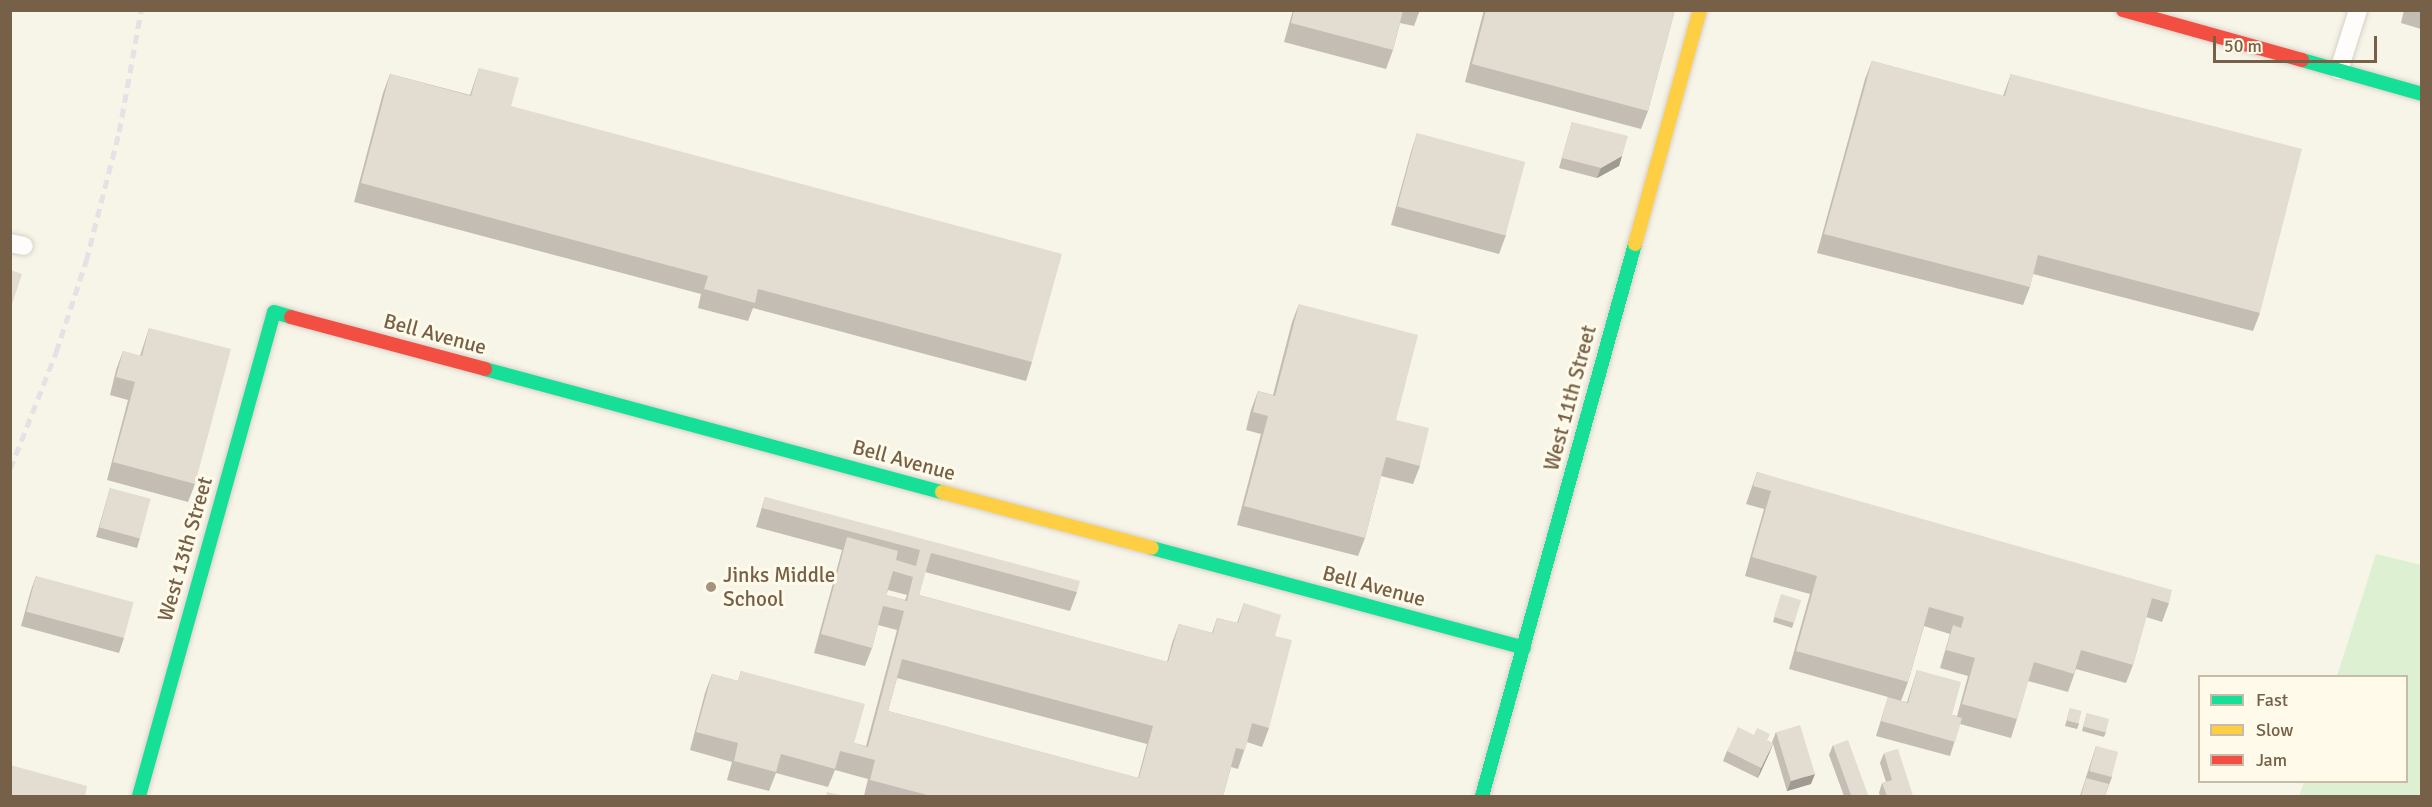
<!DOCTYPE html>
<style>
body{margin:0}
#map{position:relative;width:2432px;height:807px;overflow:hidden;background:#f7f4e8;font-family:Signika,sans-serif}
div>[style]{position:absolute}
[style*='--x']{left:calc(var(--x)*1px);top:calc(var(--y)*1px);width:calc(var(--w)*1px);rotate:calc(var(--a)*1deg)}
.green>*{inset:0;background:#def0d2}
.roads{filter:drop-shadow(0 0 2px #d6d1c7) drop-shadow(0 0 2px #d6d1c7)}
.street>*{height:18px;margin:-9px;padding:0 9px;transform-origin:9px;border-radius:9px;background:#fefdfc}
.fast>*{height:14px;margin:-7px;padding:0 7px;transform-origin:7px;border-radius:7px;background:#16e098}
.slow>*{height:14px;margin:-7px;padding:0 7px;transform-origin:7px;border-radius:7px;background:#ffcf43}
.jam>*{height:14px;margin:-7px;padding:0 7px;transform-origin:7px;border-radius:7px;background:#f24e42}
.rail>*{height:4.5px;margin-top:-2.25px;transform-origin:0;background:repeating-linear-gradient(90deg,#e5e1e5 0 9px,transparent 0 15px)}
.wall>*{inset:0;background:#c3bdb3}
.shaded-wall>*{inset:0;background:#9f9a92}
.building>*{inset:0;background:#e3dcd0;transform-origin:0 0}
.dots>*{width:16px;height:16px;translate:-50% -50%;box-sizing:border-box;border:3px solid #fffae9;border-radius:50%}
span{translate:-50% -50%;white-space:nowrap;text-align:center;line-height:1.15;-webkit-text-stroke:6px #fffae9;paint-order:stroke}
.street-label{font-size:21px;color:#766047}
.poi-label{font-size:21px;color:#766047}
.left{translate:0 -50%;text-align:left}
.frame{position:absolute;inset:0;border:12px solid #766047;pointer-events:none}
.legend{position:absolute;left:2198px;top:675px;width:210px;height:108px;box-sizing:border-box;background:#fffae9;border:2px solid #c8bca8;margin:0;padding:8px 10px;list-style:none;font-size:18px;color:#766047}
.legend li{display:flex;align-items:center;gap:12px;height:30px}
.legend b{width:30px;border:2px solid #c8bca8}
.scale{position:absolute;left:2213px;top:36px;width:164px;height:27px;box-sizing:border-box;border:3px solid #766047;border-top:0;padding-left:8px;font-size:18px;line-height:21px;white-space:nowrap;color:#766047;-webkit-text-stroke:4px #fffae9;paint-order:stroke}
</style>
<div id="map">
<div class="green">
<i style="clip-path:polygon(2376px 554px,2421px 565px,2421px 796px,2299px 796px,2304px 782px,2406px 782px,2406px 676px,2337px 676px)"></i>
</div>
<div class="roads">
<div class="street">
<i style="--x:2339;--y:70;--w:63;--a:-72.4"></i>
<i style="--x:10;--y:243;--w:14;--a:12"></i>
</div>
<div class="fast">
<i style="--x:2302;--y:60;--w:125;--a:15.8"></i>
<i style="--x:485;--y:369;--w:473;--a:15.1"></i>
<i style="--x:1152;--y:548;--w:385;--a:15"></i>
<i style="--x:139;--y:796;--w:502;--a:-74.41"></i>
<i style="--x:274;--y:312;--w:18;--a:16"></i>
<i style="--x:1482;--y:796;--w:573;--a:-74.51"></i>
</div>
<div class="slow">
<i style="--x:1635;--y:244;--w:243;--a:-74.5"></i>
<i style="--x:942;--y:492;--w:217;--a:14.9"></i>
</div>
<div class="jam">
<i style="--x:2123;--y:10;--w:186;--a:15.6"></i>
<i style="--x:291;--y:317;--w:201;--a:15"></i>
</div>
</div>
<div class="rail">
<i style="--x:10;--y:469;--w:126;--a:-68.5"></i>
<i style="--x:56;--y:352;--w:96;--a:-71.8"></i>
<i style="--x:86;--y:261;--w:133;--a:-75.7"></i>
<i style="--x:119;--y:132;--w:124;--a:-79.8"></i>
</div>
<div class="wall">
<i style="clip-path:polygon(1293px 10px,1420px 10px,1414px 26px,1400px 23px,1393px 50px,1386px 69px,1284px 42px)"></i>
<i style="clip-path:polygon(1484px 10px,1675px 10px,1648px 111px,1641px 129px,1465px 82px)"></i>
<i style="clip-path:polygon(2404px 10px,2421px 10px,2421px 29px,2401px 23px)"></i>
<i style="clip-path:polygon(1872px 61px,2003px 96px,2011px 74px,2260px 313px,2253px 331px,2033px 274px,2030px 287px,2023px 305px,1817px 253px,1865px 79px)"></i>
<i style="clip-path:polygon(479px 68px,511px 106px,1032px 362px,1026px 381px,753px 308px,748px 321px,698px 308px,701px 294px,354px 202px,383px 93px,390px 74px,470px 95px)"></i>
<i style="clip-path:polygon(1572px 122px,1622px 156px,1619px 166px,1597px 178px,1559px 168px)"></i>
<i style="clip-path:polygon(1417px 133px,1506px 235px,1499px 254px,1391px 225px,1411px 152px)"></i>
<i style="clip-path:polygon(1299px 304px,1396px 420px,1420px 466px,1413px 484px,1381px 476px,1365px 538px,1358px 556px,1237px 525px,1261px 434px,1246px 430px,1251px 410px,1258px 391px,1273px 395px,1292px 322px)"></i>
<i style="clip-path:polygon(149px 328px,195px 484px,188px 502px,107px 480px,128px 400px,110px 395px,116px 370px,123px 351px,140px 356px)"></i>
<i style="clip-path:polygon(evenodd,1757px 472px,2169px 603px,2162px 622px,2146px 617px,2133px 665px,2126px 683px,2076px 669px,2068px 692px,2028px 681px,2017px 719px,2011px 738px,1960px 724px,1950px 756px,1876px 736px,1888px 697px,1789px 669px,1810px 594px,1745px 576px,1764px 509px,1746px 504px,1757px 472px,1924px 626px,1950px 634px,1940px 668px,1968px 676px,1957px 716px,1952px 715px,1917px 670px,1907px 702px,1901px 701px,1908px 682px,1924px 626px)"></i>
<i style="clip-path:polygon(110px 488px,140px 538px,137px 548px,96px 537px)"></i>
<i style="clip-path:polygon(evenodd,765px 497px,1077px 592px,1070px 611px,925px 572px,919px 595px,1167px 662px,1172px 643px,1179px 624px,1212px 633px,1217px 618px,1237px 623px,1244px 603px,1275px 636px,1269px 728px,1262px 747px,1247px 742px,1238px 769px,1231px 767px,1223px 796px,864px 796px,868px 779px,835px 770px,828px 787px,776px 773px,769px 791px,727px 780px,732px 762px,690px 750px,705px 693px,712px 674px,738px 681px,741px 671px,854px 743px,866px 746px,897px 630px,878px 625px,872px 648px,865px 666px,814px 653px,842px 550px,756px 527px,765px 497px,888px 590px,907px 595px,905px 600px,886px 595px,888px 590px,765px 497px,897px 678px,1147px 744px,1138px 778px,888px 711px,897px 678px)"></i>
<i style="clip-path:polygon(36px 576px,124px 638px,119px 653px,21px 626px,31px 590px)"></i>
<i style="clip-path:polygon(1780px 599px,1794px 622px,1792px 628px,1773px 622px)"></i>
<i style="clip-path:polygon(2070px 708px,2079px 724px,2077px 729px,2065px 726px)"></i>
<i style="clip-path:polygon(2087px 713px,2106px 732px,2104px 737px,2082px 731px)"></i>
<i style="clip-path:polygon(1776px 732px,1811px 784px,1787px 791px,1773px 744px,1769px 754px,1758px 778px,1723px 761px,1727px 751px,1768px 741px,1773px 744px,1772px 742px)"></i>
<i style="clip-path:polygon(1833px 745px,1868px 796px,1844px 796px,1829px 755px)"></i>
<i style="clip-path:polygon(2096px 746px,2112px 777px,2105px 796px,2080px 796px)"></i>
<i style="clip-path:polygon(1884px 753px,1913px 796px,1880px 796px,1879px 793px,1882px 783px,1886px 782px,1880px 763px)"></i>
</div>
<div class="shaded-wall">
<i style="clip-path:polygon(1622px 156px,1619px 166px,1597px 178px,1601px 168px)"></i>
<i style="clip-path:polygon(1773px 744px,1769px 754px,1758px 778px,1761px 768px)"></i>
<i style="clip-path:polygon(1815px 774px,1811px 784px,1787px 791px,1791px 781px)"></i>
</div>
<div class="building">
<i style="clip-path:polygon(1294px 10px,1403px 10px,1393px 50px,1291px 23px)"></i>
<i style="clip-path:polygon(1486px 10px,1675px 10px,1648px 111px,1472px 64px)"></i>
<i style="clip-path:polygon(1872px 61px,2005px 96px,2011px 74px,2302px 149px,2260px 313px,2038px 255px,2030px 287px,1824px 234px)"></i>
<i style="clip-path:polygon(479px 68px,519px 78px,511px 106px,1062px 254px,1032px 362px,758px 289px,755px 303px,704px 289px,708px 276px,361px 183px,390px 74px,471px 96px)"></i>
<i style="clip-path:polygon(1572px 122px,1628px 136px,1622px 156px,1601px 168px,1562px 158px)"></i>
<i style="left:1417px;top:133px;width:112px;height:76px;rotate:15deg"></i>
<i style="clip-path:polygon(10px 270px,22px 274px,10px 310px)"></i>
<i style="clip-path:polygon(1299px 304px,1418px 335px,1396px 420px,1429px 428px,1420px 466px,1386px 457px,1365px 538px,1244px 506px,1268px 416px,1253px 412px,1258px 391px,1275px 396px)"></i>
<i style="clip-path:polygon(149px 328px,231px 349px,195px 484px,113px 462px,135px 382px,116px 377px,123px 351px,142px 356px)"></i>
<i style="clip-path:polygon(1757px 472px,2172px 590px,2169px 603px,2152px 598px,2133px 665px,2081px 650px,2074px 674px,2034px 662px,2017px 719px,1962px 704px,1975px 658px,1946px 650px,1953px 625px,1961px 628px,1964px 617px,1929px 607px,1908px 682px,1796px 651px,1817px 576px,1752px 557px,1771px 491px,1753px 486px)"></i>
<i style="left:110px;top:488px;width:42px;height:41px;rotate:15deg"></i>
<i style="clip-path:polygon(evenodd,765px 497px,1080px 581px,1077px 592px,931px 553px,919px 595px,1168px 662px,1179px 624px,1213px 633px,1217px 618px,1238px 623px,1244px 603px,1281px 615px,1275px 636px,1292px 640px,1269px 728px,1252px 723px,1245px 750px,1236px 748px,1223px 796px,931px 796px,870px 780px,875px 760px,840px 751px,835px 769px,781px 754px,776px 772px,734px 761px,738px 743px,696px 732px,712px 674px,738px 681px,741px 671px,865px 704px,854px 743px,868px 747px,904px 611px,883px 606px,872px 648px,821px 634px,847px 537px,898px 551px,896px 560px,916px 566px,920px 550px,762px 508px,765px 497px,893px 571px,913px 577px,907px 601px,886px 595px,893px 571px,765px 497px,902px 659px,1153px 726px,1139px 778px,888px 711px,902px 659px)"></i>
<i style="left:36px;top:576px;width:101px;height:37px;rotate:15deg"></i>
<i style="left:1781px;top:594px;width:21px;height:24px;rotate:17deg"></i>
<i style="clip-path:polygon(1917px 670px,1961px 682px,1952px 715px,1962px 718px,1955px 742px,1881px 721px,1888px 697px,1908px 703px)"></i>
<i style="left:2070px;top:708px;width:12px;height:13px;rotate:14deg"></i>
<i style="left:2087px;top:713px;width:23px;height:14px;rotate:15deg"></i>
<i style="left:1800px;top:725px;width:51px;height:25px;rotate:73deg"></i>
<i style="clip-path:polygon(1738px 727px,1754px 735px,1757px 728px,1770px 734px,1767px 741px,1773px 744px,1761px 768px,1727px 751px)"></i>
<i style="left:1848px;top:740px;width:59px;height:16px;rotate:70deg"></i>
<i style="left:2096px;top:746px;width:23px;height:26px;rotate:15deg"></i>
<i style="clip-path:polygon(1898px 749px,1913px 796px,1887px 796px,1882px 783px,1892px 780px,1884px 753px)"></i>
<i style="clip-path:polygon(10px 765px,87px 786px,85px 796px,10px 796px)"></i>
<i style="clip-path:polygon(2086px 778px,2109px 784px,2105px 796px,2081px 796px)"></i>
<i style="clip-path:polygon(827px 792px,844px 796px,826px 796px)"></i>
</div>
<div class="dots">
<i style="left:711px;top:587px;background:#a3947f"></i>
</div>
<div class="street-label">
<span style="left:435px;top:334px;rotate:15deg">Bell Avenue</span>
<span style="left:1570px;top:398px;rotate:-75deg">West 11th Street</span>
<span style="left:904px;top:460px;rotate:15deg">Bell Avenue</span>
<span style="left:185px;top:549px;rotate:-74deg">West 13th Street</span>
<span style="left:1374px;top:586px;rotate:15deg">Bell Avenue</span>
</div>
<div class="poi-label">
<span class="left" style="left:723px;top:587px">Jinks Middle<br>School</span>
</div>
<div class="frame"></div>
<ul class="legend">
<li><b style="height:8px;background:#16e098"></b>Fast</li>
<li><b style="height:8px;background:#ffcf43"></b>Slow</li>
<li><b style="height:8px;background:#f24e42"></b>Jam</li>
</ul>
<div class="scale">50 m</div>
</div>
